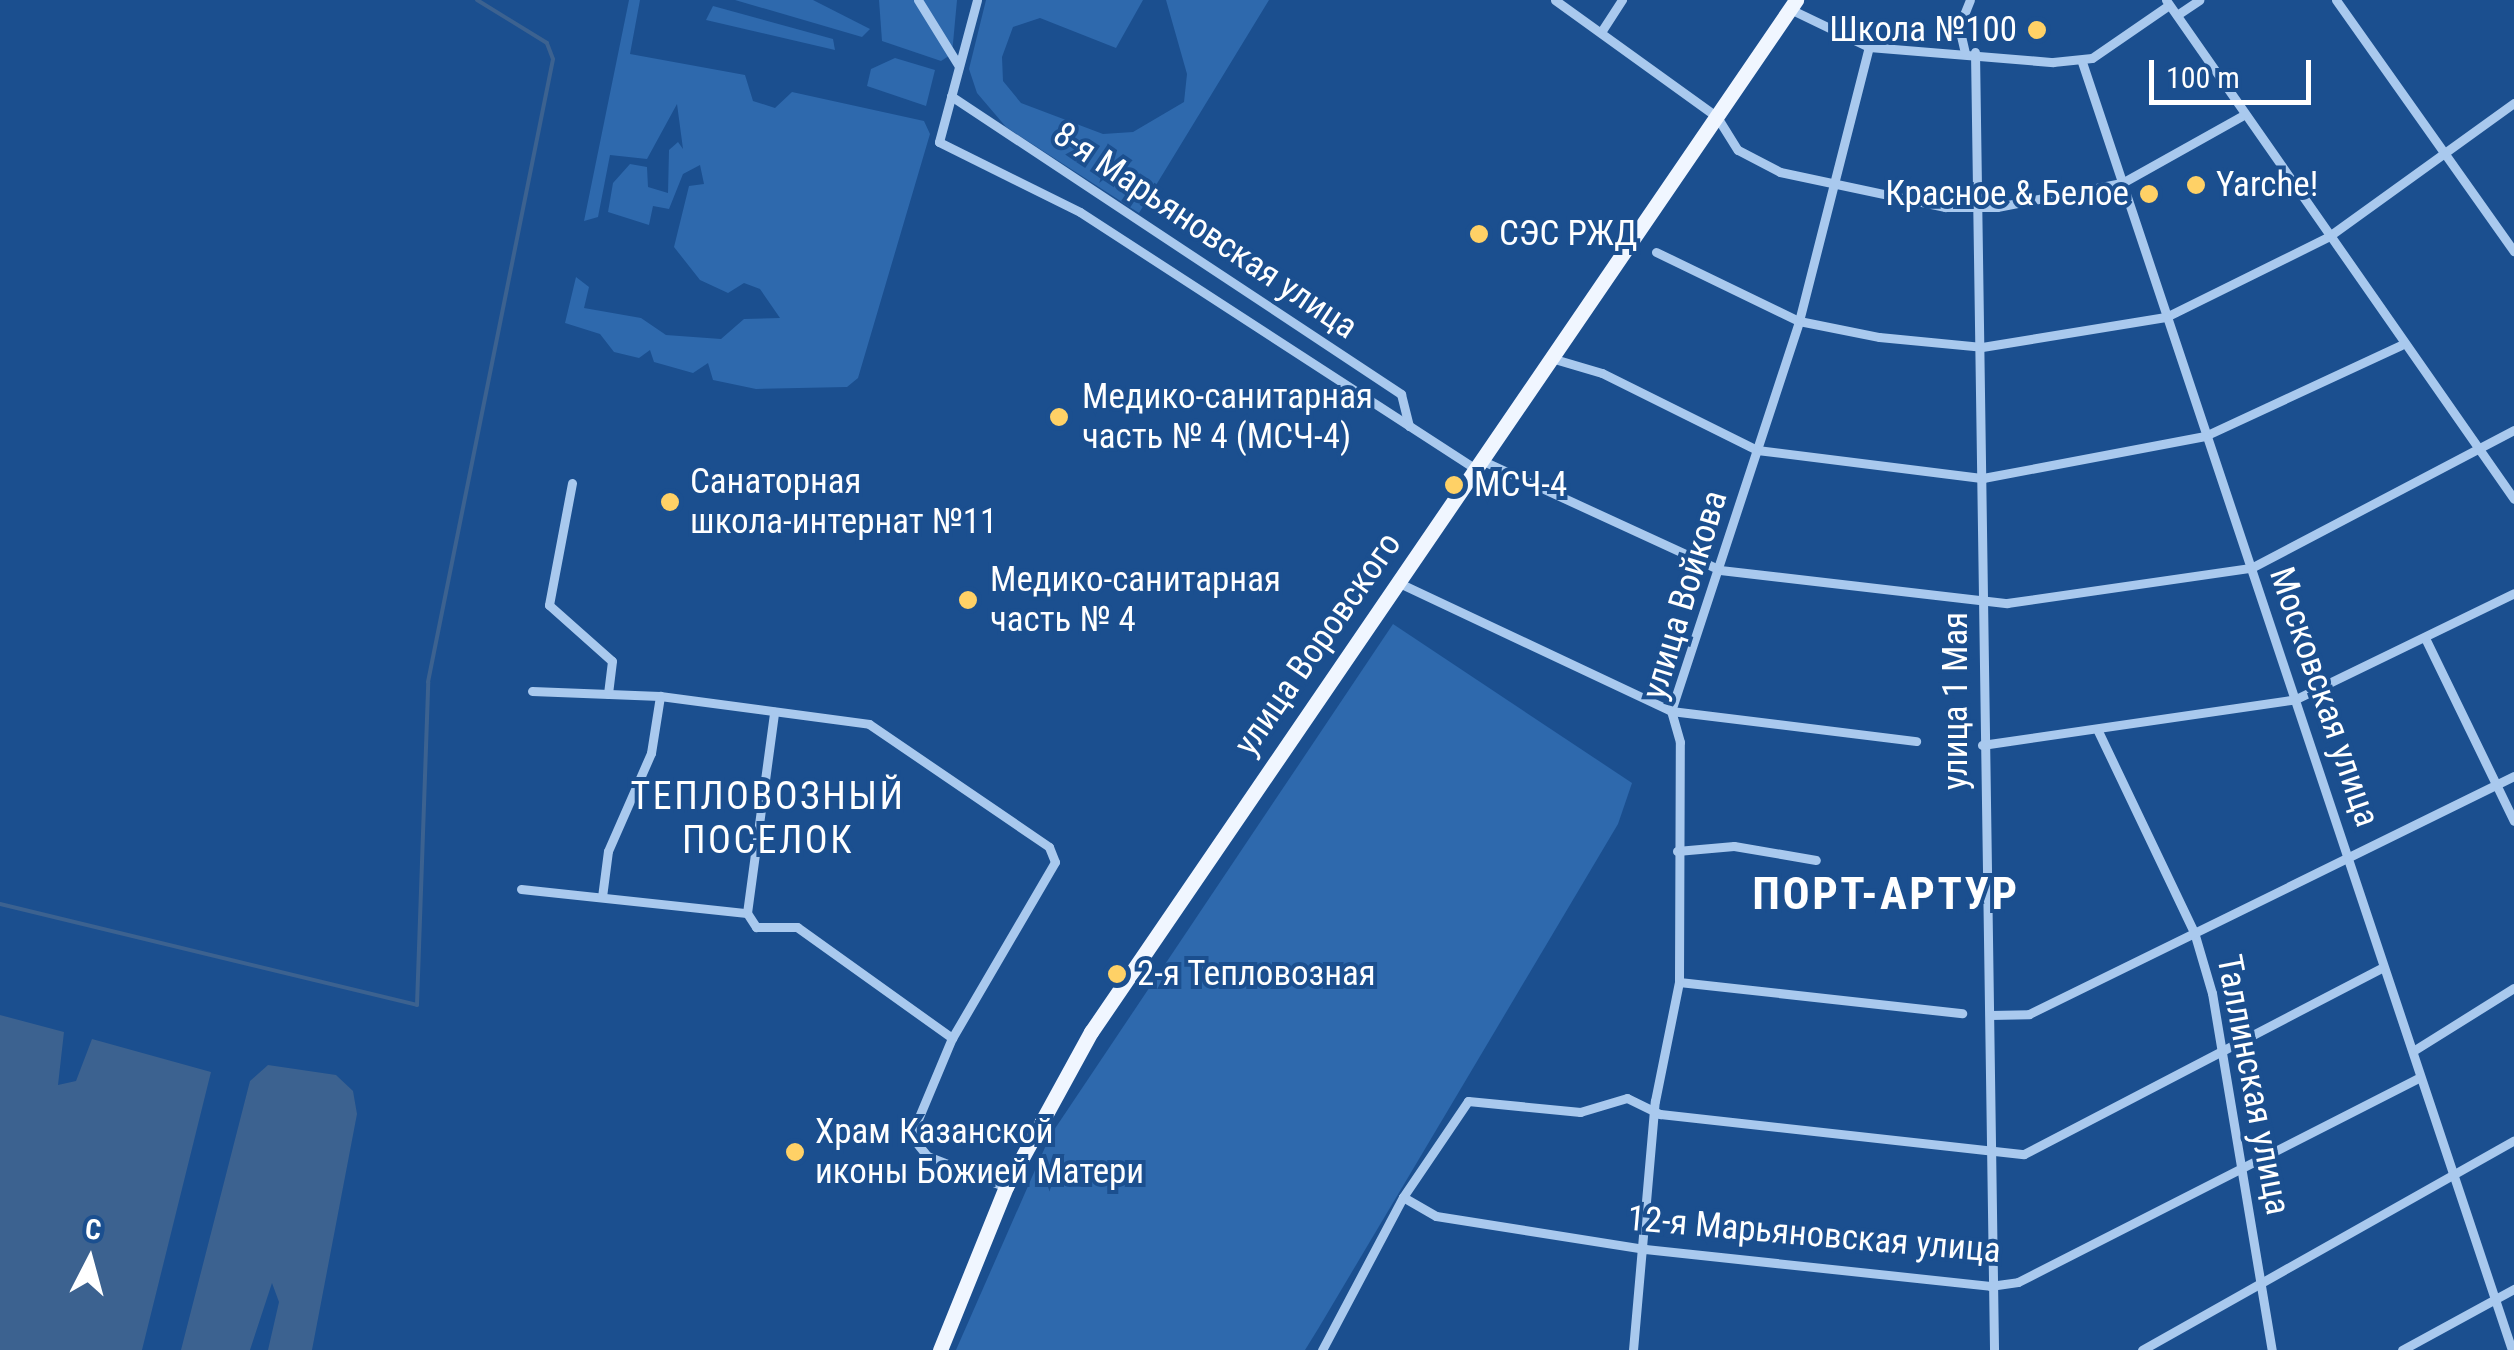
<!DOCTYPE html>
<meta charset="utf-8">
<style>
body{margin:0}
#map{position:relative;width:2514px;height:1350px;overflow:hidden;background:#1b4f8f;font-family:"Roboto Condensed",sans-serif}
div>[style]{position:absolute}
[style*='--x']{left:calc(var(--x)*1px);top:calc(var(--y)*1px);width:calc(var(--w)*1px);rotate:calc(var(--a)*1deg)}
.green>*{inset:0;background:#2e69ad}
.water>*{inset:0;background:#3c6290}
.stream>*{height:4px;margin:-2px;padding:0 2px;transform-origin:2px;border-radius:2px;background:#3c6290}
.minor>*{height:9px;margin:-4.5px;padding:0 4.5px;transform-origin:4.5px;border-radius:4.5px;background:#a9c9ee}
.primary>*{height:15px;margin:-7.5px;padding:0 7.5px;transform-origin:7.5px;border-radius:7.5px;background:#f0f6ff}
.dots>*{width:28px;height:28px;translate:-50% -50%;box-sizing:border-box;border:5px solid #1b4f8f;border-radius:50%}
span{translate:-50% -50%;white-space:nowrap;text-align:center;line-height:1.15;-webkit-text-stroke:8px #1b4f8f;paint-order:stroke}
.poi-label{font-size:35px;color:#fff}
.right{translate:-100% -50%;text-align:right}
.left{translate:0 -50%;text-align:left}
.street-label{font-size:35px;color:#fff}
.neighbourhood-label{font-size:38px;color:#fff;letter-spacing:2.5px}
.district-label{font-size:45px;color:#fff;font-weight:700;letter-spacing:2.5px}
.north{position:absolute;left:40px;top:1210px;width:100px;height:100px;-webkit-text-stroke:8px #1b4f8f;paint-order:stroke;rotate:6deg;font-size:28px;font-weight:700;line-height:40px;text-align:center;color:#fff}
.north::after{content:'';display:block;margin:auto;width:35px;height:45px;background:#fff;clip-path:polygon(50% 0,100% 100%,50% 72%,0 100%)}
.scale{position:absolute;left:2149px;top:60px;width:162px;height:45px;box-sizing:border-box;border:5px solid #fff;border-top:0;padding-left:12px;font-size:30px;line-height:35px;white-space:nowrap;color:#fff;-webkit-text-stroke:8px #1b4f8f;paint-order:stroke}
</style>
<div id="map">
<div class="green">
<i style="clip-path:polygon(629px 0,640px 0,630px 54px,745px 75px,753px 101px,775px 108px,792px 92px,924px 121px,930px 134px,858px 378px,847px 387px,756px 389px,713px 380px,708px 363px,693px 373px,654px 362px,650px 350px,639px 358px,614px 352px,600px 334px,565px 323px,576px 277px,589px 287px,584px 308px,641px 318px,666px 335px,721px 339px,744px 319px,780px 318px,760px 289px,744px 283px,728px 293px,700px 280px,674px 247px,689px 186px,704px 184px,700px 165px,683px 174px,669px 209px,653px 206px,649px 225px,608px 212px,613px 183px,630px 164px,647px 167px,648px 187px,668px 193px,669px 150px,678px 142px,683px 149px,677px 104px,647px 159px,610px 155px,598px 217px,584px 221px)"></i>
<i style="clip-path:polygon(735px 0,813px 0,870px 29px,862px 37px)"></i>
<i style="clip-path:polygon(879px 0,957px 0,952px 54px,941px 61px,882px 41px)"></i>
<i style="clip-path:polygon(986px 0,1143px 0,1116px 48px,1040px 18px,1013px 27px,1002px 57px,1003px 81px,1021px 103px,1103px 134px,1133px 132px,1184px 102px,1187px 74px,1166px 0,1269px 0,1139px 213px,1006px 127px,977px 93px,969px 69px)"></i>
<i style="clip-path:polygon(713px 6px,833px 39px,835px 50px,706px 20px)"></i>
<i style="clip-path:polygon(895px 58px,935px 70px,926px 106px,867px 86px,871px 69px)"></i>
<i style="clip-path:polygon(1393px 624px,1632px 783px,1618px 824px,1318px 1329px,1305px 1350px,956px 1350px,1050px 1136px)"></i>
</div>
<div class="water">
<i style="clip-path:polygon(0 1015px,64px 1032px,58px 1085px,76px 1081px,92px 1039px,211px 1072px,142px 1350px,0 1350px)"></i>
<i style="clip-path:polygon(268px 1065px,336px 1075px,353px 1091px,357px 1114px,312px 1350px,268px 1350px,279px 1302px,272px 1283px,250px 1350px,181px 1350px,250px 1081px)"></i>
</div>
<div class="stream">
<i style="--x:0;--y:904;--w:429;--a:13.6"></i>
<i style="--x:417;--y:1005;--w:323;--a:-88"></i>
<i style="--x:428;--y:682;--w:635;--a:-78.65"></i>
<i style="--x:553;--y:59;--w:17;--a:-111"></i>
<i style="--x:547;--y:43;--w:82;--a:-148.4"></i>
</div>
<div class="minor">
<i style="--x:918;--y:0;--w:78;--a:58.2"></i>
<i style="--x:977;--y:0;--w:147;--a:105"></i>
<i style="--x:939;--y:142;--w:157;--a:26.4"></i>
<i style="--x:1080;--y:212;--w:471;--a:33"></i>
<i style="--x:1555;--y:0;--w:200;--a:35.8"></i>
<i style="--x:1717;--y:117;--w:39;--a:58"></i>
<i style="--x:1738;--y:150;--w:47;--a:27.6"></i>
<i style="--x:1780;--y:172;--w:169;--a:12"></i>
<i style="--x:1945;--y:207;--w:52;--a:0"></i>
<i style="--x:1997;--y:207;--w:127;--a:-10.9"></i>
<i style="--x:2122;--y:183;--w:137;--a:-29.2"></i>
<i style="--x:2166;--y:0;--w:608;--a:55.11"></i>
<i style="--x:2336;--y:0;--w:308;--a:54.7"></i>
<i style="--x:1790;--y:9;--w:88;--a:25.7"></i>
<i style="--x:1869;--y:47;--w:185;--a:4.7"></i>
<i style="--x:2053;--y:62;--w:39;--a:-6"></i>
<i style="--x:2092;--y:58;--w:93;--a:-34.5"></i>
<i style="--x:2177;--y:15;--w:27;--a:-34"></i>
<i style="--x:1603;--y:29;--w:35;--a:-57"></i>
<i style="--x:1975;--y:52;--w:1298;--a:89.16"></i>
<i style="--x:1965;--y:53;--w:27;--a:-103"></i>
<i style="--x:1959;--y:27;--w:29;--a:-68"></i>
<i style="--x:2082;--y:62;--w:1358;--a:71.54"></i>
<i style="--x:951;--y:96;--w:540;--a:33.51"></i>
<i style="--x:1401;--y:394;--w:33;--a:76"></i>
<i style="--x:1656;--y:252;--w:159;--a:25.8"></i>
<i style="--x:1799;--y:321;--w:82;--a:11.3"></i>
<i style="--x:1879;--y:337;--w:103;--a:5.5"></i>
<i style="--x:1982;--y:347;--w:186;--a:-9.3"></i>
<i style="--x:2166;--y:317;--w:181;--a:-26.3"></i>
<i style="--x:2328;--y:237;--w:229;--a:-35.8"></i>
<i style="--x:1551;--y:358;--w:53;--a:16.4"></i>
<i style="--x:1602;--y:373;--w:173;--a:26.4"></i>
<i style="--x:1757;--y:450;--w:228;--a:7.1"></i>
<i style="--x:1983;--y:478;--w:226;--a:-10.7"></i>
<i style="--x:2205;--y:436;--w:216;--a:-24.9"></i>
<i style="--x:1481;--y:460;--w:263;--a:24.7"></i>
<i style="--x:1720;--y:570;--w:289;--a:6.6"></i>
<i style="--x:2007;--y:603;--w:246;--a:-8.2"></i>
<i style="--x:2251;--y:568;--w:297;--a:-27.7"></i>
<i style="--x:572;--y:483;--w:124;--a:100.7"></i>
<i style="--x:549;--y:605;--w:84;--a:41.6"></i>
<i style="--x:612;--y:661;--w:33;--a:97"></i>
<i style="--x:1397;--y:582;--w:303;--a:25.2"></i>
<i style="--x:1671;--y:711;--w:247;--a:7"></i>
<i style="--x:2426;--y:640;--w:201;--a:64.1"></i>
<i style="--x:532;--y:691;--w:128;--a:2.2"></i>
<i style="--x:660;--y:696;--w:211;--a:7.6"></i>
<i style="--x:869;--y:724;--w:218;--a:34.3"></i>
<i style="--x:1049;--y:847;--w:16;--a:68"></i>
<i style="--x:1055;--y:862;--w:204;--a:120.3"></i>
<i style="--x:952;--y:1038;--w:106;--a:112.7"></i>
<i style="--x:911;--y:1136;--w:26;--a:51"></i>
<i style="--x:927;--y:1156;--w:85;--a:21.4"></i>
<i style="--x:1671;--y:711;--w:410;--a:-71.8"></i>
<i style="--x:1799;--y:321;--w:283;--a:-75.7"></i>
<i style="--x:2098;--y:731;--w:223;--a:64.5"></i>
<i style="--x:2194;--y:932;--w:64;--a:73.6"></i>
<i style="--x:2212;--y:993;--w:362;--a:80.5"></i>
<i style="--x:1982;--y:745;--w:317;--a:-8.3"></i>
<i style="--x:2296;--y:699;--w:242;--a:-25.9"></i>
<i style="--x:1677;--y:851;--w:57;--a:-5"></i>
<i style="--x:1734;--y:846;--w:83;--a:9.7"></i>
<i style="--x:521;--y:889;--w:227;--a:6.1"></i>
<i style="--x:747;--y:913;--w:17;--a:57"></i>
<i style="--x:756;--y:927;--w:41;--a:0"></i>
<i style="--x:797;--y:927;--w:191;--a:35.6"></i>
<i style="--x:602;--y:897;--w:46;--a:-82.6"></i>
<i style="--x:608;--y:851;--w:107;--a:-66.3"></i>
<i style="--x:651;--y:753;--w:58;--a:-81"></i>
<i style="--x:747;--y:913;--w:203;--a:-82.3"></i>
<i style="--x:1679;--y:982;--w:285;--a:6.3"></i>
<i style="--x:1990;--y:1015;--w:39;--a:-1"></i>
<i style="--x:2029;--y:1014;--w:540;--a:-26.14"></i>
<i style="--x:2413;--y:1051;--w:119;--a:-32"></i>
<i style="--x:1403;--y:1197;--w:38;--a:30"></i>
<i style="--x:1436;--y:1216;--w:212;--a:9"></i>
<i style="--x:1645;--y:1249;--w:347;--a:6.1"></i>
<i style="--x:1990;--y:1286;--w:28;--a:-8"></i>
<i style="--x:2018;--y:1282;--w:450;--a:-27"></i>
<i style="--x:1322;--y:1350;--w:173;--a:-62.1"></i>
<i style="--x:1403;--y:1197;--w:116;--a:-55.9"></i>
<i style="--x:1468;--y:1101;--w:113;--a:5.6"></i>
<i style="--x:1580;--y:1112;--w:49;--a:-16.6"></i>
<i style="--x:1627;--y:1098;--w:37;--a:26"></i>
<i style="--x:1660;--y:1114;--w:366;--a:6.3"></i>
<i style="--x:2024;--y:1154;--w:403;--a:-27.5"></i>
<i style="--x:1633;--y:1350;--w:250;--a:-85"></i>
<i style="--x:1655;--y:1101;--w:121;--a:-78.6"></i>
<i style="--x:1679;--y:982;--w:240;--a:-89.8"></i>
<i style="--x:1680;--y:742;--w:32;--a:-106"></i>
<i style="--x:2142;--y:1350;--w:427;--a:-29.4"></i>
<i style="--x:2402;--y:1350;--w:128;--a:-28.6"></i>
</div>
<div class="primary">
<i style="--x:940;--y:1350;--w:176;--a:-68"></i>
<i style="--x:1006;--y:1187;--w:177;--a:-61.3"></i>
<i style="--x:1091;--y:1032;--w:1250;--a:-55.66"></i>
</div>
<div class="dots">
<i style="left:2037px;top:30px;background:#ffd166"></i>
<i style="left:2196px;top:185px;background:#ffd166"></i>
<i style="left:2149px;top:194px;background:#ffd166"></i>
<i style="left:1479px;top:234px;background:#ffd166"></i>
<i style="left:1059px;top:417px;background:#ffd166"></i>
<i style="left:1454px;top:485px;background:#ffd166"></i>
<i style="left:670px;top:502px;background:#ffd166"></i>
<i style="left:968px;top:600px;background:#ffd166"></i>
<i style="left:1117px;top:974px;background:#ffd166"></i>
<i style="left:795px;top:1152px;background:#ffd166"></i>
</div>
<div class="poi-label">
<span class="right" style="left:2017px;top:30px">Школа №100</span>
<span class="left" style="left:2216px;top:185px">Yarche!</span>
<span class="right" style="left:2129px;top:194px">Красное &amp; Белое</span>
<span class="left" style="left:1499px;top:234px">СЭС РЖД</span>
<span class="left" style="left:1082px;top:417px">Медико-санитарная<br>часть № 4 (МСЧ-4)</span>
<span class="left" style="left:690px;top:502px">Санаторная<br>школа-интернат №11</span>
<span class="left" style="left:1474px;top:485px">МСЧ-4</span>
<span class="left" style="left:990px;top:600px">Медико-санитарная<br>часть № 4</span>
<span class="left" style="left:1137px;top:974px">2-я Тепловозная</span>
<span class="left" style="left:815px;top:1152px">Храм Казанской<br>иконы Божией Матери</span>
</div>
<div class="street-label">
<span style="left:1205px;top:231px;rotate:34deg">8-я Марьяновская улица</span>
<span style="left:1685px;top:595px;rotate:-73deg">улица Войкова</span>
<span style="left:1318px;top:644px;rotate:-55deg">улица Воровского</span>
<span style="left:2324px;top:697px;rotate:71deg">Московская улица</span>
<span style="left:1956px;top:701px;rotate:-90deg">улица 1 Мая</span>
<span style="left:2253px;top:1085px;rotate:79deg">Таллинская улица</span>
<span style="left:1814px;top:1235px;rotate:5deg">12-я Марьяновская улица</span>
</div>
<div class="neighbourhood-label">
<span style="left:768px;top:819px">ТЕПЛОВОЗНЫЙ<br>ПОСЕЛОК</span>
</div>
<div class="district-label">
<span style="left:1886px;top:894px">ПОРТ-АРТУР</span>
</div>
<div class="north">С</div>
<div class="scale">100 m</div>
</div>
